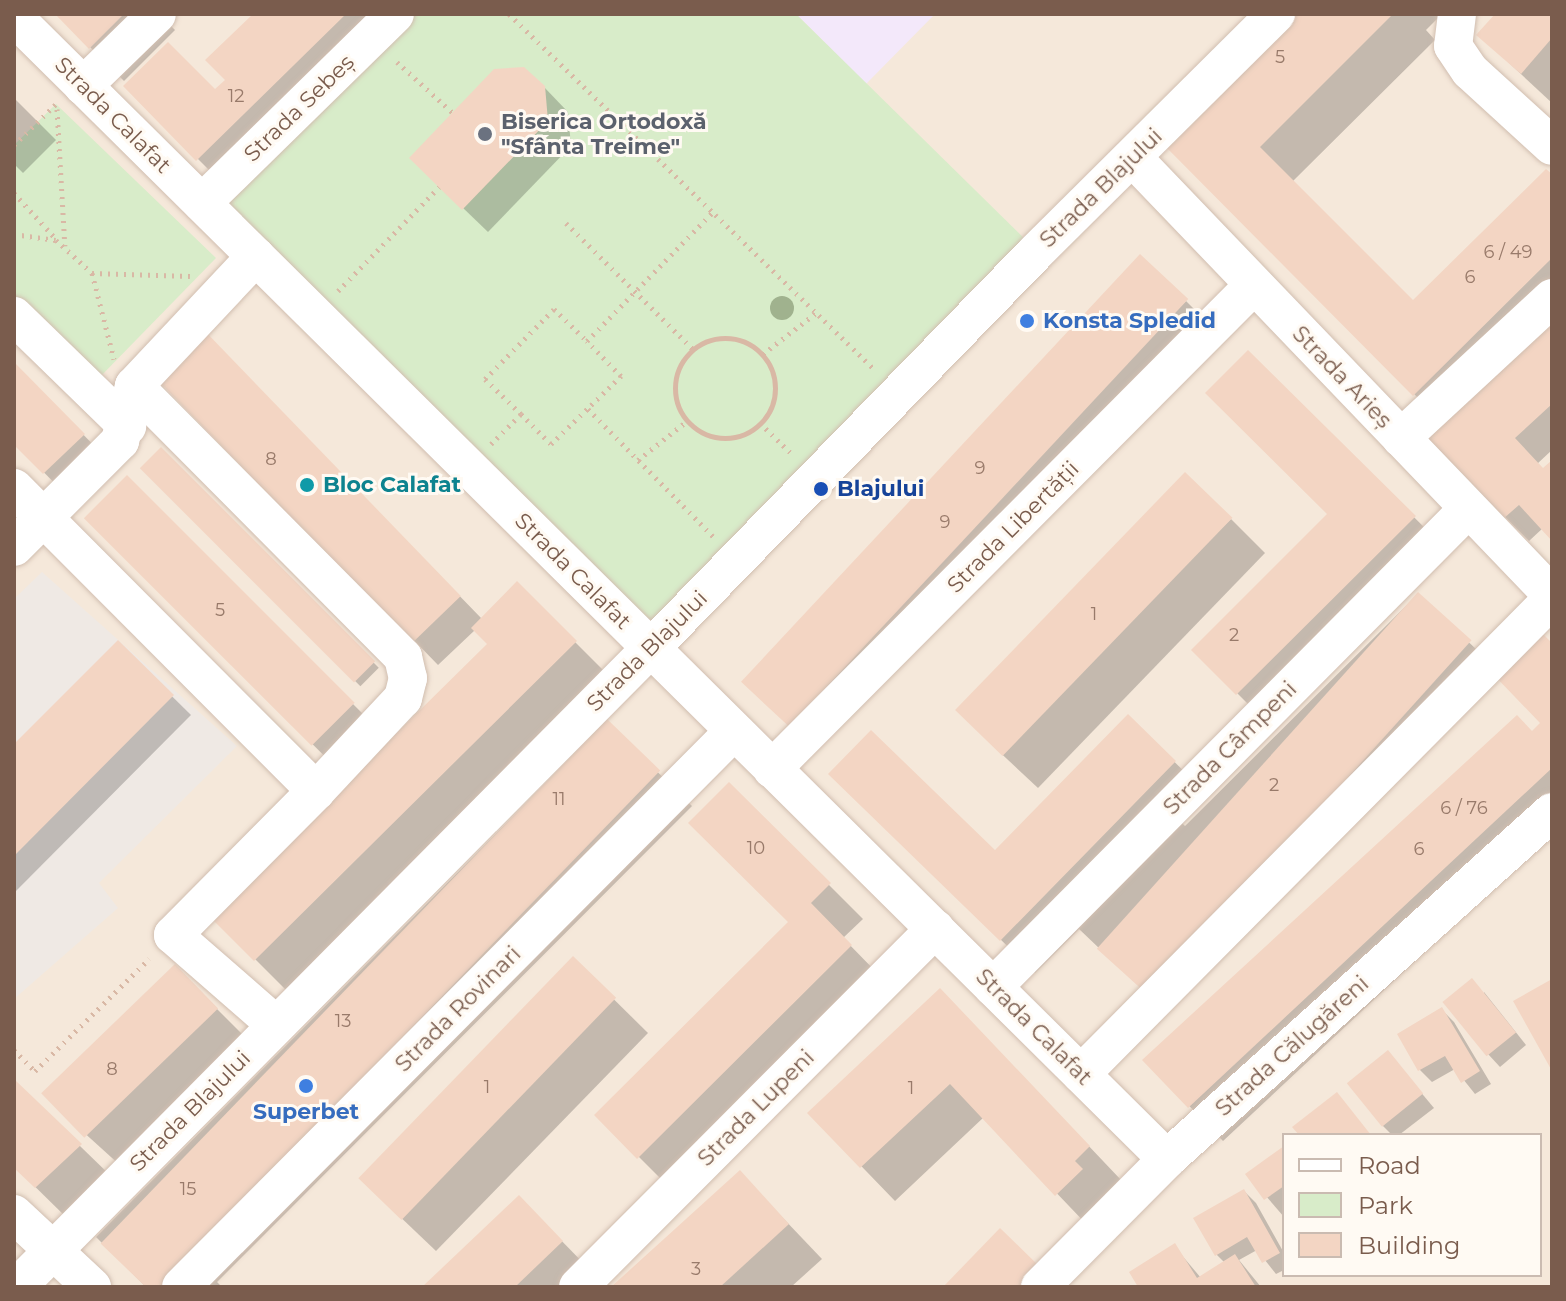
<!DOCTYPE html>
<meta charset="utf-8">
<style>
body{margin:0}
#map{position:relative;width:1566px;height:1301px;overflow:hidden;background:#fdf6ec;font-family:Montserrat,sans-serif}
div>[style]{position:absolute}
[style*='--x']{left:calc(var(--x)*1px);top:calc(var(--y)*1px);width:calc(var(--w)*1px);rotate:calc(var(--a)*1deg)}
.residential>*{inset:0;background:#f5e8da}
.industrial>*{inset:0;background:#efe9e4}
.education>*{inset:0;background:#f3e8fa}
.green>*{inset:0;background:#d8ecc9}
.shadow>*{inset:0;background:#0003;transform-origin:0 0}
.building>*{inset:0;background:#f3d5c3;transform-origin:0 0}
.path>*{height:5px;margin-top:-2.5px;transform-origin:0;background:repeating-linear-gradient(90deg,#d9b8a5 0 2px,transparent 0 8px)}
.path>.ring{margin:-2.5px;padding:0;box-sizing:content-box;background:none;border:5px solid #d9b8a5;border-radius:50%}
.roads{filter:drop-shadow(0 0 2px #d1beb0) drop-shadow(0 0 2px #d1beb0)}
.minor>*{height:38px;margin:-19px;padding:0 19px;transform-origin:19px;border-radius:19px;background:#fff}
.trees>*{width:24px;height:24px;margin:-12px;border-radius:50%;background:#a0b28e}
.dots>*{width:22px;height:22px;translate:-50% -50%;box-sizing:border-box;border:4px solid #fffaf3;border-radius:50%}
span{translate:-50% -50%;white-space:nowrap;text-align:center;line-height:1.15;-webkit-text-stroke:6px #fffaf3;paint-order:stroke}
.number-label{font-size:18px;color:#987a6a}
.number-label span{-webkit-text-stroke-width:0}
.street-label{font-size:22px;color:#7a5c4d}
.worship-label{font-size:22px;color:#5b616d;font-weight:700}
.left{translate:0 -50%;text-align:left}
.shop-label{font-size:22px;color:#366cbe;font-weight:700}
.culture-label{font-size:22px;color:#0d838f;font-weight:700}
.transit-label{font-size:22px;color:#164399;font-weight:700}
.frame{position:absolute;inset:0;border:16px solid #7a5c4d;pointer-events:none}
.legend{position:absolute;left:1282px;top:1133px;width:260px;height:144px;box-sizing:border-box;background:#fffaf3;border:2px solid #cabbb1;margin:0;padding:10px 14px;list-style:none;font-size:24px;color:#7a5c4d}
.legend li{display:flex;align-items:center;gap:16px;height:40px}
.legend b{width:40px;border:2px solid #cabbb1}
</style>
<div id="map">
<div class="residential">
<i style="clip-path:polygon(evenodd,14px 14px,1552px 14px,1552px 1287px,14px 1287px,14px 14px,1284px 1135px,1540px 1135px,1540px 1275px,1284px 1275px,1284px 1135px)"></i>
</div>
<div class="industrial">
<i style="clip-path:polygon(42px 572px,237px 746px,99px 883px,118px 908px,14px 999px,14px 599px)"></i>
</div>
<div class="education">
<i style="clip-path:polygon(796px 14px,935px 14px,866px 84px)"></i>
</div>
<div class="green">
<i style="clip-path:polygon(392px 14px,796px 14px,1037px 251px,651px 648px,202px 203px)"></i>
<i style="clip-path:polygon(56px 104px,216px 258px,99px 378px,14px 296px,14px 145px)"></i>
</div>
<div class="shadow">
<i style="clip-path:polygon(57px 14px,159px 14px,175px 30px,124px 81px)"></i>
<i style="clip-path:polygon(256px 14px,415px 14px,232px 193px,125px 86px,215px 92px,227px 80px)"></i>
<i style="clip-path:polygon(1293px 14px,1442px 14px,1426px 30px,1435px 40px,1292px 182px,1413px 303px,1552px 177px,1552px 450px,1537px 464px,1544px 470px,1552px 463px,1552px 538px,1543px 528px,1529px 541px,1505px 517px,1442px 422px,1163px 142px)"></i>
<i style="clip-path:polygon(1497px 14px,1552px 14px,1552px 103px,1479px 35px)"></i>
<i style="clip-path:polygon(544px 87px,568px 112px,571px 146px,488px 232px,436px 182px)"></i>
<i style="clip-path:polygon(14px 98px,56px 140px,23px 173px,14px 164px)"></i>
<i style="clip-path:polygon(1186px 301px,1210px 325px,808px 744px,762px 700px)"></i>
<i style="clip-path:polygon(1248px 352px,1448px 551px,1271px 727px,1194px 650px,1330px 514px)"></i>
<i style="clip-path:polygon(225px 354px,482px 619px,517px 584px,609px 676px,289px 993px,213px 917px,489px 644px,475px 630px,438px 665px,155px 374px)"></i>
<i style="clip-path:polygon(14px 364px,117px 469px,78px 507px,14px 442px)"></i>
<i style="left:161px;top:450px;width:308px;height:26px;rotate:45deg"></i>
<i style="left:127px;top:478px;width:368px;height:57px;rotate:45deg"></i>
<i style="clip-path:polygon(1231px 519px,1265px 553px,1038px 788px,991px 744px)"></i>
<i style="clip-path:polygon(1418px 594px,1497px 669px,1552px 645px,1552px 833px,1223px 1141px,1145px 1060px,1543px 723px,1500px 678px,1166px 1012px,1079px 929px,1035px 973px,865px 807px,995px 852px,1128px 716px,1209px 796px,1182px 823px,1185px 826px)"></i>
<i style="clip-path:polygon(118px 643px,191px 715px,14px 893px,14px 747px)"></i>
<i style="clip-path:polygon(607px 722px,692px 806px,217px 1282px,222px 1287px,146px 1287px,96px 1237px)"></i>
<i style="clip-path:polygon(729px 785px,863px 919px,843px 938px,884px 980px,673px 1191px,597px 1115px,790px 923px)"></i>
<i style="clip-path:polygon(573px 959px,648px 1033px,436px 1251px,394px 1211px)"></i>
<i style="clip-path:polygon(175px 967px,251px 1043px,122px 1167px,80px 1129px)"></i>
<i style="clip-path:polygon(1484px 992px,1526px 1045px,1500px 1067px,1488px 1054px)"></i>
<i style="clip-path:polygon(1442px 1010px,1454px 1022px,1491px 1084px,1475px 1094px,1455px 1069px,1432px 1082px,1420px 1070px,1399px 1035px)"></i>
<i style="clip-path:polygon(974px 1025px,1122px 1181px,1090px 1228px,984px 1117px,895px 1201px,810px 1113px)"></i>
<i style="clip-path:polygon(1388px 1053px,1434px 1108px,1399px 1135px,1392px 1135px,1383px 1126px)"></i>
<i style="clip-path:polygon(14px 1082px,114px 1179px,70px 1221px,14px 1166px)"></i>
<i style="clip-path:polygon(1284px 1149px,1284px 1217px,1248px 1175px)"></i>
<i style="clip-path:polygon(740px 1173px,822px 1259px,791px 1287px,614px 1287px)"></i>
<i style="clip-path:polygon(1244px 1191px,1256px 1203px,1284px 1253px,1284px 1270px,1276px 1274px,1257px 1250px,1239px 1260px,1261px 1287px,1141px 1287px,1174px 1246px,1201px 1278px,1225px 1263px,1216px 1254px)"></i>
<i style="clip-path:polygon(552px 1231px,596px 1276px,584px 1287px,424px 1287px)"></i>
</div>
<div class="building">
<i style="clip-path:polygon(55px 14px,124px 14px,89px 49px)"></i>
<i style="clip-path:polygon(253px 14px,346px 14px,196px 161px,123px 86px,168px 42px,215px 89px,225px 80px,205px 60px)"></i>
<i style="clip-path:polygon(1290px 14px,1393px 14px,1260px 147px,1413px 300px,1546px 169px,1552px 174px,1552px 258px,1413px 396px,1161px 142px)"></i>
<i style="clip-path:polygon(1495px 14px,1552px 14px,1552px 38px,1521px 74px,1476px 35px)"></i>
<i style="clip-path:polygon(524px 67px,545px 86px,548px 121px,462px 210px,409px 158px,494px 69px)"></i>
<i style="left:1140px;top:254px;width:66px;height:585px;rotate:43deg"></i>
<i style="clip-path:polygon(1552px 318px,1552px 404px,1515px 438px,1543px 468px,1552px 460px,1552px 541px,1519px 505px,1503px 519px,1424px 436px)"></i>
<i style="left:201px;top:327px;width:374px;height:68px;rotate:46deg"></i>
<i style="clip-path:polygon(1248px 350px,1416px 516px,1236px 695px,1191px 650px,1327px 514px,1205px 393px)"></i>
<i style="clip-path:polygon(14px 362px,85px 434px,43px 474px,14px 445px)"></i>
<i style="left:161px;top:447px;width:303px;height:30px;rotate:45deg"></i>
<i style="left:1185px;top:472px;width:66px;height:331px;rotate:44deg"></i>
<i style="left:127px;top:475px;width:322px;height:61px;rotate:45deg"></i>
<i style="clip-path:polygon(517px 581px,577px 641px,254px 961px,210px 917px,487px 644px,471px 628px)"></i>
<i style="left:1418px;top:592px;width:72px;height:480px;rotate:42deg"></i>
<i style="clip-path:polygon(1538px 629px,1552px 643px,1552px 768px,1188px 1108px,1142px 1060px,1517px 715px,1532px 731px,1540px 723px,1491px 672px)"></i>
<i style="clip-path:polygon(118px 640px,174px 695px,14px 856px,14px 744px)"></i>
<i style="clip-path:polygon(1128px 714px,1176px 761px,1000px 941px,828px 774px,871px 730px,995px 850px)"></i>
<i style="left:607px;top:719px;width:74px;height:729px;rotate:44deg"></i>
<i style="clip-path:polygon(729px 782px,831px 883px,811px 903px,852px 945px,637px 1159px,594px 1115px,788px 922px,688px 823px)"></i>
<i style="left:573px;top:956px;width:60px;height:309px;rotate:44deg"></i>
<i style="left:175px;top:964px;width:62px;height:186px;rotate:46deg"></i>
<i style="left:1472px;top:978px;width:70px;height:38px;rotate:51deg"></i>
<i style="clip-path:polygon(1552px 979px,1552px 1071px,1513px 1001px)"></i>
<i style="clip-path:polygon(940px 988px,1090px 1146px,1075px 1161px,1083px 1169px,1055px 1196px,950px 1084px,860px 1168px,807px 1113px)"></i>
<i style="clip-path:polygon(1442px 1007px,1480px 1071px,1461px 1083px,1445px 1056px,1418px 1071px,1397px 1034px)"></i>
<i style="left:1388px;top:1050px;width:56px;height:53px;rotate:51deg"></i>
<i style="clip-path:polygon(14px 1079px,82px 1144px,35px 1188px,14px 1168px)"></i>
<i style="clip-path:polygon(1337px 1092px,1371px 1135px,1299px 1135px,1292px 1127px)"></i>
<i style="clip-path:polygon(1284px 1146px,1284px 1186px,1264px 1200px,1245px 1174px)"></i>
<i style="clip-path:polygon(740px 1170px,789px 1224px,720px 1287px,611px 1287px)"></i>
<i style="clip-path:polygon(1244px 1189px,1280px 1253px,1262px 1263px,1247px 1237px,1215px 1256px,1193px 1218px)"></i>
<i style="clip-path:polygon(519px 1195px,563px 1241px,515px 1287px,422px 1287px)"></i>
<i style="clip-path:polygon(1000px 1228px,1039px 1266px,1019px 1287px,943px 1287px)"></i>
<i style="clip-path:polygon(1175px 1243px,1197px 1278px,1235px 1254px,1256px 1287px,1138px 1287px,1129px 1272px)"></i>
</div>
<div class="path">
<i style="--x:509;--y:14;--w:511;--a:44.21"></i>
<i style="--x:397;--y:62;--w:76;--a:42.3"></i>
<i style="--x:57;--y:109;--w:137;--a:86.7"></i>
<i style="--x:14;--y:145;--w:59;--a:-44.3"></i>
<i style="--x:14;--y:193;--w:62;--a:47.6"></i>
<i style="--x:566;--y:223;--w:179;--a:44.8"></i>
<i style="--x:14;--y:234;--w:42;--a:8.1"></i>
<i style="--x:56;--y:240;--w:49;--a:42.5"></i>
<i style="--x:92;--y:273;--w:89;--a:75.7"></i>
<i style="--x:92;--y:273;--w:98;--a:1.8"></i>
<i style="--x:338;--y:291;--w:145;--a:-45.8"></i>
<i class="ring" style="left:675px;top:338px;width:95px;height:95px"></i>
<i style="--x:763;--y:354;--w:67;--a:-37.7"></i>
<i style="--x:588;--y:409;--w:180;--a:45.5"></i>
<i style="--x:521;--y:414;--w:42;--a:45"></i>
<i style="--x:551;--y:444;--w:98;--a:-44.2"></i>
<i style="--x:621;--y:376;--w:49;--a:-134.2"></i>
<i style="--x:760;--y:423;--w:47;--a:44.1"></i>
<i style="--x:491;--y:444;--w:42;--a:-45"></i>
<i style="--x:521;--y:414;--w:50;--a:-135.8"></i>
<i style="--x:485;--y:379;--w:98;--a:-45.4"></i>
<i style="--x:554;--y:309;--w:46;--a:44.1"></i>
<i style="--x:587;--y:341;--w:179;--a:-45.7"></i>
<i style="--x:638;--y:460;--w:63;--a:-38.5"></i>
<i style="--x:14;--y:1050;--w:30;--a:45"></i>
<i style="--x:35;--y:1071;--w:160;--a:-44.5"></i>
</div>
<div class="roads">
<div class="minor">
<i style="--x:1457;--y:14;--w:32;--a:97"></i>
<i style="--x:1453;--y:46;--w:30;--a:56"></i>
<i style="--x:1470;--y:71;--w:111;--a:42.4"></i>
<i style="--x:14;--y:17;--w:1623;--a:44.73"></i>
<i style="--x:83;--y:86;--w:103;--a:-44.2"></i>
<i style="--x:1133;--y:158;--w:605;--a:46.2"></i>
<i style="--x:202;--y:203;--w:270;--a:-44.4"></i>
<i style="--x:14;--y:316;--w:158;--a:44.2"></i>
<i style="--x:134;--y:386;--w:382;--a:45.2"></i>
<i style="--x:403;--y:657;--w:22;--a:77"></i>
<i style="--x:408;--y:678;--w:21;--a:104"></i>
<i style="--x:403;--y:698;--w:127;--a:133.1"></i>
<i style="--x:316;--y:791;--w:203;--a:134.8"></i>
<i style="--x:173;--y:935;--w:137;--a:41.1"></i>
<i style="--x:1401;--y:438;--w:206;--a:-42.8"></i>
<i style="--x:14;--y:488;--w:428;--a:45.1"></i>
<i style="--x:14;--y:547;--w:150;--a:-45"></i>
<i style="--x:120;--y:441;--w:57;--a:-75.7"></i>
<i style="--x:134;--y:386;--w:178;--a:-46.8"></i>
<i style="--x:772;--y:769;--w:682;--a:-45.12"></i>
<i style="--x:993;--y:987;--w:674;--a:-45.18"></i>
<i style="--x:1081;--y:1074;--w:669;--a:-45.24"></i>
<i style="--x:14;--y:1214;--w:107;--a:43.1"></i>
<i style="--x:17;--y:1287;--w:900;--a:-45.23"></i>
<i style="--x:651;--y:648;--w:554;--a:-45.8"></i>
<i style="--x:1037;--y:251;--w:337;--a:-44.8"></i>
<i style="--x:181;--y:1287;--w:784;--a:-45.15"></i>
<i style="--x:578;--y:1287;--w:506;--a:-45.08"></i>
<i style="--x:1040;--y:1287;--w:180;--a:-45.2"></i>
<i style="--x:1167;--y:1159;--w:518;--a:-42.03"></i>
</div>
</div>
<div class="trees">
<i style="left:782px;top:308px"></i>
</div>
<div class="dots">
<i style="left:485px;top:134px;background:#6b7280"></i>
<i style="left:1027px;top:321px;background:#3f7fe0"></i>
<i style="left:307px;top:485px;background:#0f9aa8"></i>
<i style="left:821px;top:489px;background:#1a4fb4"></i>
<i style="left:306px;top:1086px;background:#3f7fe0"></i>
</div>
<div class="number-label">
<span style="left:1280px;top:57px">5</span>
<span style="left:236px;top:96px">12</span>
<span style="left:1508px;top:252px">6 / 49</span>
<span style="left:1470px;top:277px">6</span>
<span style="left:271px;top:459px">8</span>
<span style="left:980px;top:468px">9</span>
<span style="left:945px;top:522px">9</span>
<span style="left:220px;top:610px">5</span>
<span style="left:1094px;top:614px">1</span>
<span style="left:1234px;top:635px">2</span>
<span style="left:1274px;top:785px">2</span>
<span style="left:559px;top:799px">11</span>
<span style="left:1464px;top:808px">6 / 76</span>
<span style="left:756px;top:848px">10</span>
<span style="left:1419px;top:849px">6</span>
<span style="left:343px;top:1021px">13</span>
<span style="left:112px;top:1069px">8</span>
<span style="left:487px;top:1087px">1</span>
<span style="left:911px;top:1088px">1</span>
<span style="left:188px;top:1189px">15</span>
<span style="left:696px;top:1269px">3</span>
</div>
<div class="street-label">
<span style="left:299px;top:108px;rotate:-44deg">Strada Sebeș</span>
<span style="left:113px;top:115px;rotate:45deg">Strada Calafat</span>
<span style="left:1101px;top:188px;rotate:-44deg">Strada Blajului</span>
<span style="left:1342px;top:377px;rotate:46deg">Strada Arieș</span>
<span style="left:1013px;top:527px;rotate:-45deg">Strada Libertății</span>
<span style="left:573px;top:571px;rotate:45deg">Strada Calafat</span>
<span style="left:647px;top:651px;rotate:-45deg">Strada Blajului</span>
<span style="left:1230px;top:748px;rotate:-45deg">Strada Câmpeni</span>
<span style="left:458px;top:1009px;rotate:-45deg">Strada Rovinari</span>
<span style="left:1034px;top:1027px;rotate:45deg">Strada Calafat</span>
<span style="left:1292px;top:1046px;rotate:-42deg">Strada Călugăreni</span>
<span style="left:756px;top:1108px;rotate:-45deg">Strada Lupeni</span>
<span style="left:190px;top:1111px;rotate:-45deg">Strada Blajului</span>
</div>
<div class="worship-label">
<span class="left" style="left:501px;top:134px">Biserica Ortodoxă<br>"Sfânta Treime"</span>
</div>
<div class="shop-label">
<span class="left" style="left:1043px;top:321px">Konsta Spledid</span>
<span style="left:306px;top:1112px">Superbet</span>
</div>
<div class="culture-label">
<span class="left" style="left:323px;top:485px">Bloc Calafat</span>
</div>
<div class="transit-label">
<span class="left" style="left:837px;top:489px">Blajului</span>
</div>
<div class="frame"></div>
<ul class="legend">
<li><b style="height:10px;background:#fff"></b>Road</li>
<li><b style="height:22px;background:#d8ecc9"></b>Park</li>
<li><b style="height:22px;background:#f3d5c3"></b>Building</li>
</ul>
</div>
